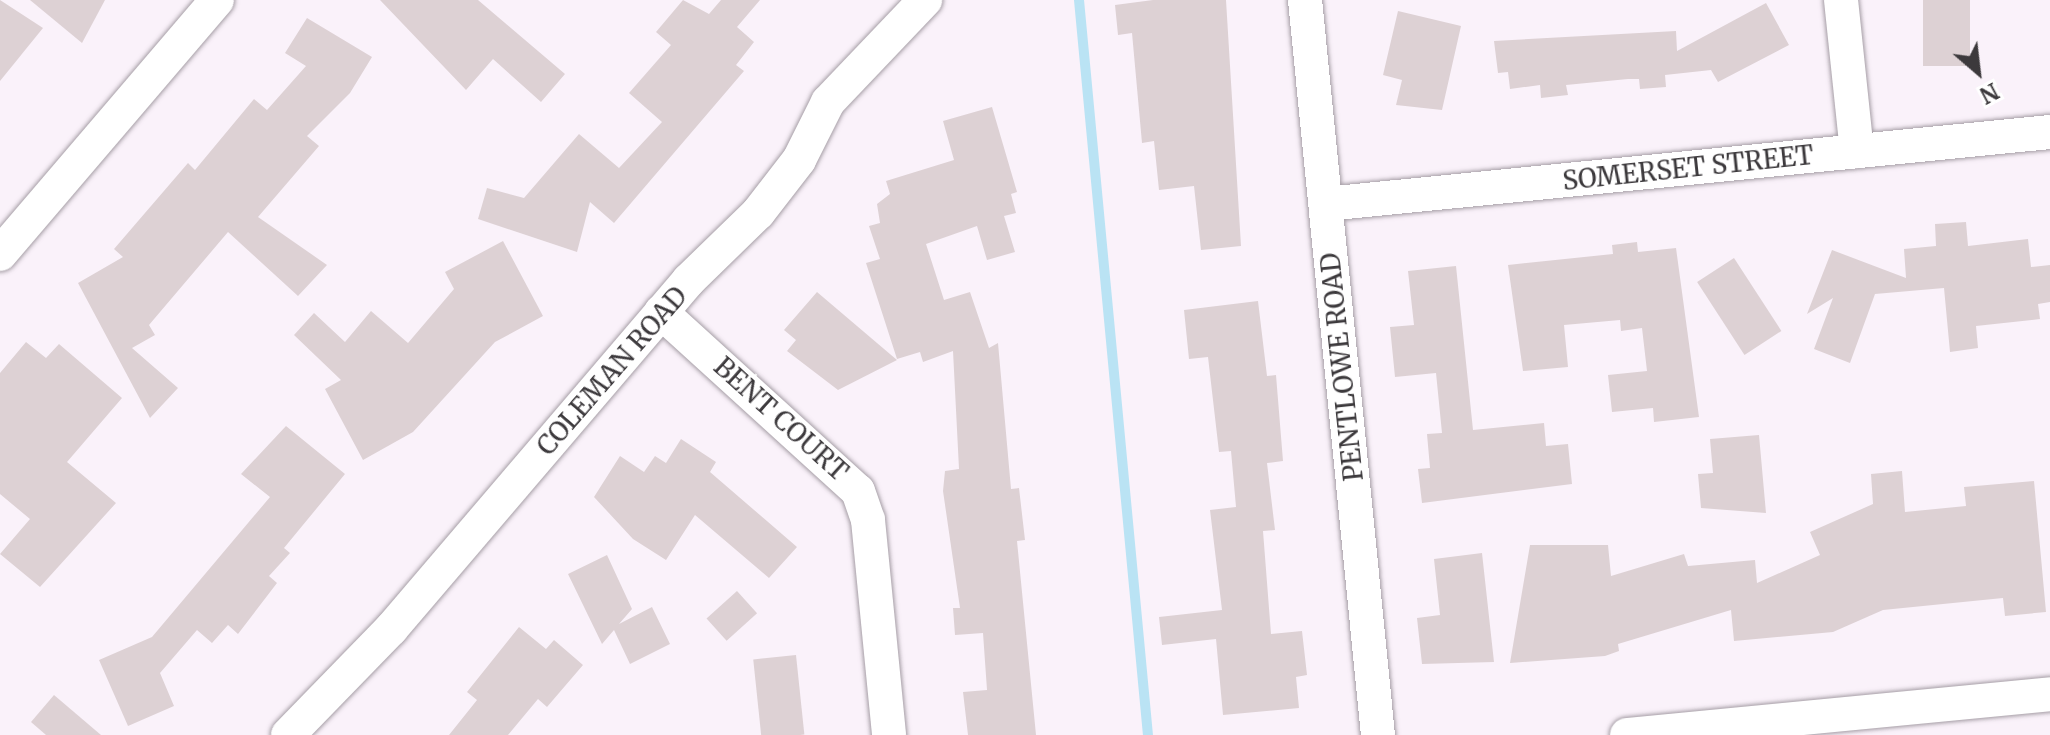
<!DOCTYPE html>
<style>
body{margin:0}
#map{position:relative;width:2050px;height:735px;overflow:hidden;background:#faf2fa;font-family:Merriweather,serif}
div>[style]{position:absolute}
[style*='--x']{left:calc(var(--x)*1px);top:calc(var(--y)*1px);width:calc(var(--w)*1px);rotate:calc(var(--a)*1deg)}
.stream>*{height:10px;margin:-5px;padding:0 5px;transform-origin:5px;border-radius:5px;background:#bae3f4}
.building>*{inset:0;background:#ddd1d4;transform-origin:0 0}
.roads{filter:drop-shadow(0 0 2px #a69ea6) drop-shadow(0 0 2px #a69ea6)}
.minor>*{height:34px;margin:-17px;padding:0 17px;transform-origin:17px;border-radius:17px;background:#fff}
span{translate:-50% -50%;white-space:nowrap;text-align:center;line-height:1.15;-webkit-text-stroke:6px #fff;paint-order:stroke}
.street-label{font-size:26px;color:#3c393c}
.north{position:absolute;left:1938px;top:32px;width:80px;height:80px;-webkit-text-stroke:6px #fff;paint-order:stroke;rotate:152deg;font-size:22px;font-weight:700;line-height:32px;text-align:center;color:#3c393c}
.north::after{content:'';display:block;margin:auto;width:28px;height:36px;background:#3c393c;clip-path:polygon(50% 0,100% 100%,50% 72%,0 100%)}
</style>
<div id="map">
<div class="stream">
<i style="--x:1079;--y:0;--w:738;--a:84.64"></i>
</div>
<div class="building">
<i style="clip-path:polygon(0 0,43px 28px,0 81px)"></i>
<i style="clip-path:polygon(30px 0,105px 0,82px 43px)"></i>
<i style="clip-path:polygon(380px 0,478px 0,565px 74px,541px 102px,493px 59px,466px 90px)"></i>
<i style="clip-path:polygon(683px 0,709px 14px,721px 0,760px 0,737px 27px,754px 42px,736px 65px,744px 71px,614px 223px,590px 202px,577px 252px,478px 219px,487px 188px,524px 198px,579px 134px,619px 168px,662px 122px,629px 93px,671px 45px,656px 32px)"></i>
<i style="clip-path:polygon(1153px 0,1226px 0,1241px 246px,1201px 250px,1194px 186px,1159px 190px,1154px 141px,1142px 143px,1132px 33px,1118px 35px,1115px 5px)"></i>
<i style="left:1923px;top:0;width:47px;height:66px"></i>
<i style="clip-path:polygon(1766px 3px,1789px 45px,1718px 82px,1711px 70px,1665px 75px,1666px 87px,1640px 89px,1639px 79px,1628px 79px,1566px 85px,1568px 95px,1541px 98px,1540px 85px,1510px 89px,1508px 72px,1498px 73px,1494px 41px,1676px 31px,1677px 51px)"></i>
<i style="clip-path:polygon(1398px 11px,1461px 26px,1442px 110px,1396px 105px,1402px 80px,1383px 75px)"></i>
<i style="clip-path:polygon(307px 18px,372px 57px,350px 93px,307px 136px,319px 146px,258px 217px,327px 265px,298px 296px,228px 232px,149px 325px,155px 335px,132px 348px,178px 388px,150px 418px,78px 283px,123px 257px,114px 249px,188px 163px,195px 170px,254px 99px,267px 110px,306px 66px,285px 53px)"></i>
<i style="clip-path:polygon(992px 107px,1017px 192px,1011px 194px,1016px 213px,1004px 216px,1015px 252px,987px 260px,977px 226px,926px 244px,944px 300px,970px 292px,989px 348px,998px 343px,1011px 489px,1019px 488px,1025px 540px,1017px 541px,1036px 735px,968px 735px,963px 692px,987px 690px,983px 633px,955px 635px,953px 608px,960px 608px,943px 491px,945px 471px,959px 469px,953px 351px,923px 362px,920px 352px,897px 359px,866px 263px,880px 259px,869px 226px,880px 223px,877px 204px,890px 194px,886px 181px,954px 160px,943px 121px)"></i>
<i style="clip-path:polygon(1966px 222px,1968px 246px,2028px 239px,2031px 267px,2050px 265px,2050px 302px,2038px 304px,2040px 319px,1976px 326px,1978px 348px,1950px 352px,1944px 288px,1875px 294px,1850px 363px,1814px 349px,1833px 298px,1807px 314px,1832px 250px,1906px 278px,1904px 249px,1936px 246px,1935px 224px)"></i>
<i style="clip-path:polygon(503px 241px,543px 316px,495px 342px,413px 432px,363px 460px,325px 389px,341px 380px,294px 335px,314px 313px,345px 342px,371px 311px,408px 343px,454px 289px,445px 272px)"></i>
<i style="clip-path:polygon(1637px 242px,1638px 252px,1676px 248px,1699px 417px,1654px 422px,1653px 408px,1612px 412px,1608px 375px,1647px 371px,1642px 328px,1621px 331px,1620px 320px,1564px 325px,1568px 367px,1523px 371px,1508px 265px,1613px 254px,1612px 245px)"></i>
<i style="left:1734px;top:258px;width:87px;height:44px;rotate:57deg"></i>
<i style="clip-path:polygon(1456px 266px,1473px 430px,1544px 423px,1546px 446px,1568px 444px,1572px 484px,1422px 503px,1418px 469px,1430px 468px,1427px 434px,1442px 433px,1436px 373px,1395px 377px,1390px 327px,1414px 325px,1408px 271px)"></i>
<i style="clip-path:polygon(817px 292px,897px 360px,838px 390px,787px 351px,796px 340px,784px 330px)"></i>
<i style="clip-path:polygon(1258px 301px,1267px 376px,1276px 375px,1283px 461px,1267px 463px,1275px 530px,1263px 531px,1271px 634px,1302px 631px,1307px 675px,1296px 677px,1299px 708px,1223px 715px,1216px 639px,1162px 645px,1159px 617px,1222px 610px,1210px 510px,1236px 507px,1231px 451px,1219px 452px,1208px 357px,1189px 359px,1184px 310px)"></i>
<i style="clip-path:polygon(26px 342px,46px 358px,59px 344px,122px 398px,67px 462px,116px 503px,40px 587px,0 554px,30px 519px,0 494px,0 373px)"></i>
<i style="clip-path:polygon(286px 426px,345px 474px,284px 548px,290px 553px,269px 576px,277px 583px,238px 634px,228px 625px,212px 643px,197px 630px,160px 673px,174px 706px,128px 726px,99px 660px,152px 637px,270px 497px,241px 474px)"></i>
<i style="clip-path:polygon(1759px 435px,1766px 513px,1701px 508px,1698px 474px,1713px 473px,1710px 439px)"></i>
<i style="clip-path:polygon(681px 439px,716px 462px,710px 472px,797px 547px,769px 578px,695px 515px,666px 560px,633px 539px,594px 497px,620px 456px,644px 472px,655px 456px,666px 463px)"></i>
<i style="clip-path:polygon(1902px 471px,1905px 512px,1966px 506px,1964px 487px,2034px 481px,2046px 612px,2005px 616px,2003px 598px,1883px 610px,1833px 632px,1734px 641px,1731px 610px,1618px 644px,1619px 651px,1605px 656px,1510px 663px,1530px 545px,1608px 545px,1611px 576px,1684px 554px,1688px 566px,1755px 560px,1757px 583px,1820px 555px,1810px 532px,1873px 504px,1871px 474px)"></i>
<i style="clip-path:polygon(1482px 553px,1494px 662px,1422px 664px,1417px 618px,1440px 615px,1434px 559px)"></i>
<i style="clip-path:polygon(607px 555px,632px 609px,619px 624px,652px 607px,670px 644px,630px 664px,614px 630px,602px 644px,568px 574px)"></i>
<i style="left:737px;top:591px;width:30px;height:41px;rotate:48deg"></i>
<i style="clip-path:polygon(519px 627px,546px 649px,554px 640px,583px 665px,547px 707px,538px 699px,508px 735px,449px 735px,477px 700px,467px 692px)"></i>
<i style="left:796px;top:655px;width:80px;height:43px;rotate:84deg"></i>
<i style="clip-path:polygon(54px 695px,101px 735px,46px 735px,31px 722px)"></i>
</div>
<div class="roads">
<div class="minor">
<i style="--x:1305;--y:0;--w:739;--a:84.33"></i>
<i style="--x:1841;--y:0;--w:152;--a:84"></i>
<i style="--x:1326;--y:204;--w:728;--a:-5.68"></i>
<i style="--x:0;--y:254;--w:334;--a:-49.5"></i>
<i style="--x:661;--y:312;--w:266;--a:42.3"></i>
<i style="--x:858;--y:491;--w:31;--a:71"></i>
<i style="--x:868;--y:520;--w:216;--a:84.4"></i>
<i style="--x:288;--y:735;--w:148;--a:-45.8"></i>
<i style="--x:391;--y:629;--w:458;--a:-49.5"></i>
<i style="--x:688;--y:281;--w:98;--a:-44.2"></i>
<i style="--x:758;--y:213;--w:67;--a:-52.3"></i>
<i style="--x:799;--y:160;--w:65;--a:-63.4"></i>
<i style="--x:828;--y:102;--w:141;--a:-46.4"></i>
<i style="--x:1627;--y:735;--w:425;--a:-5.5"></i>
</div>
</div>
<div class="street-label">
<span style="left:1688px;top:168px;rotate:-6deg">SOMERSET STREET</span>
<span style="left:1342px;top:367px;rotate:-96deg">PENTLOWE ROAD</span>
<span style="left:612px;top:371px;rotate:-49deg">COLEMAN ROAD</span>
<span style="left:781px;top:419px;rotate:42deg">BENT COURT</span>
</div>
<div class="north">N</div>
</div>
